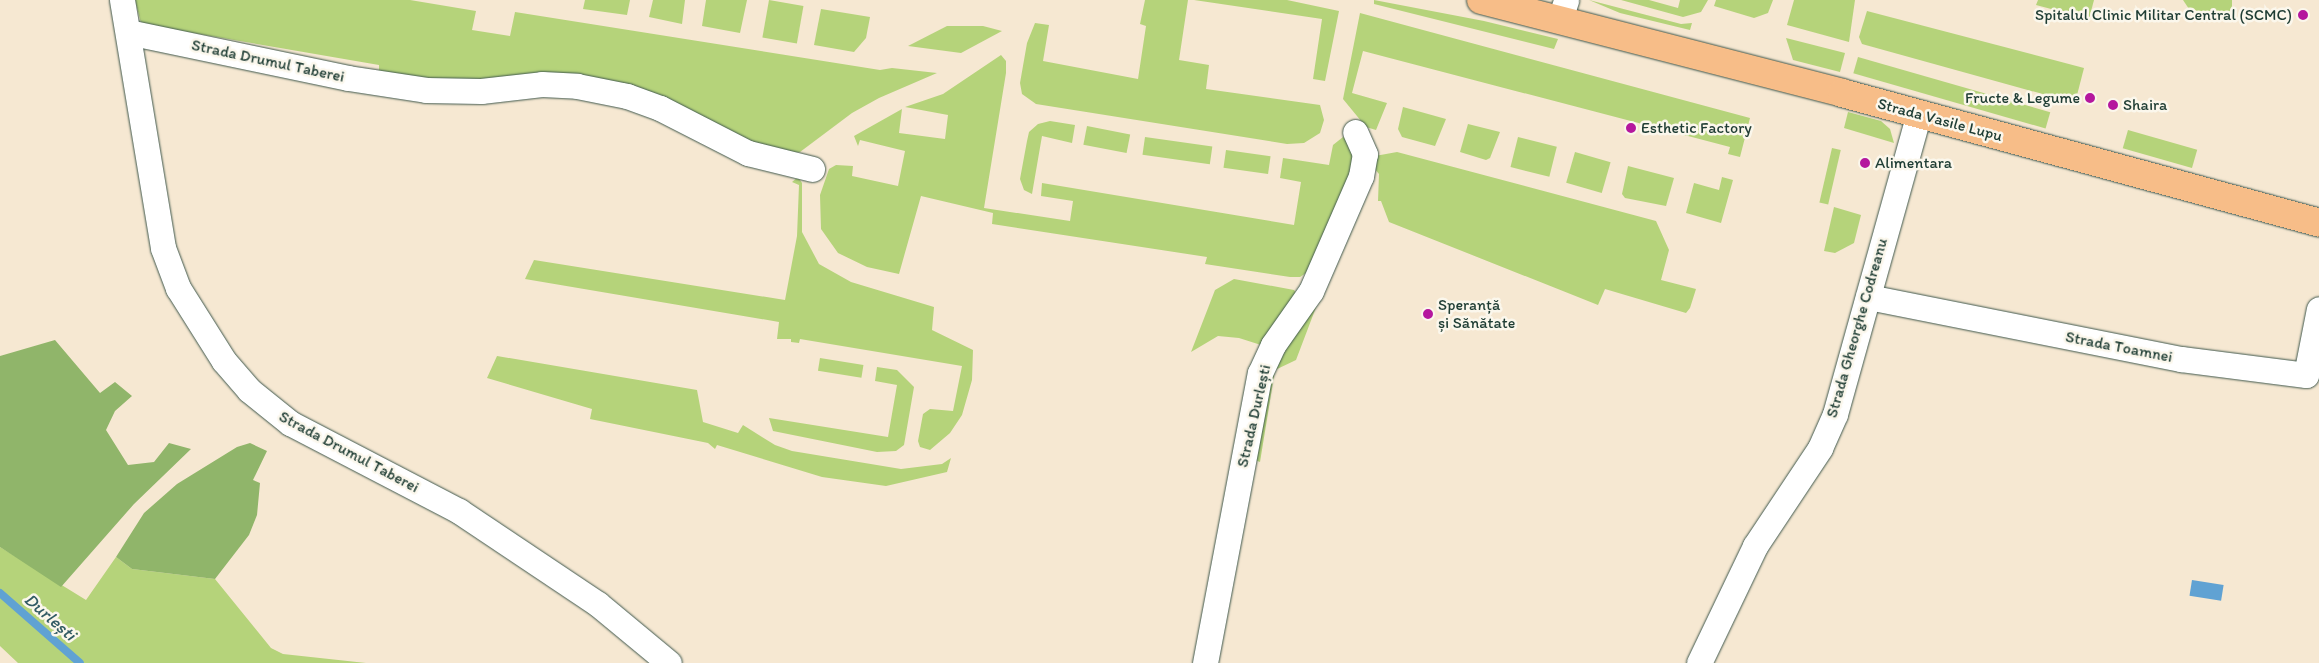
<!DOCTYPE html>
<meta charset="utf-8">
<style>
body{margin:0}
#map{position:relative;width:2319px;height:663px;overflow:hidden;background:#f6e8d2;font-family:Itim,sans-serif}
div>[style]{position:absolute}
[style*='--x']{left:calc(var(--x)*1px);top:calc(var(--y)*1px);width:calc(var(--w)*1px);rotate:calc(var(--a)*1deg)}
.green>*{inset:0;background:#b5d37a;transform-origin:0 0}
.forest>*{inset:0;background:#90b56a}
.water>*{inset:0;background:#60a2d3;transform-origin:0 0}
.stream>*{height:8px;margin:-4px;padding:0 4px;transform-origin:4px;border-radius:4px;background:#60a2d3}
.roads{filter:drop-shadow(0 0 1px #3f574c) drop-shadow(0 0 1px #3f574c)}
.minor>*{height:25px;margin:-12.5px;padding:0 12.5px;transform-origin:12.5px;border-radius:12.5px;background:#fff}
.primary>*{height:28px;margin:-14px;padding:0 14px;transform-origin:14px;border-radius:14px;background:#f7bd88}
.dots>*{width:14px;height:14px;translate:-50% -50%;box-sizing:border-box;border:2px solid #fbf7ec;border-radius:50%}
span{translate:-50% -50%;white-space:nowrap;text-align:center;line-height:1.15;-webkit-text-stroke:5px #fbf7ec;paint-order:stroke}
.poi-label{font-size:16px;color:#1f3d34}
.right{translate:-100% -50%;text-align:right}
.left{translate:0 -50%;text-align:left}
.street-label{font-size:16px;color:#1f3d34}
.water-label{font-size:18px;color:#325b64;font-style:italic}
</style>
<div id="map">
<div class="green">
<i style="clip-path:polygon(135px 0,410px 0,476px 11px,472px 30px,510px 36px,515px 12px,880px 70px,892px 68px,937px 73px,879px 98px,852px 113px,800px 152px,790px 153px,768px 149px,684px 110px,520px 83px,379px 75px,379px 65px,158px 27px,141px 23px)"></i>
<i style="clip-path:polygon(585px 0,630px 0,627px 15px,583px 9px)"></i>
<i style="clip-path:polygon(653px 0,685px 0,682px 24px,649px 17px)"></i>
<i style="clip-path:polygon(706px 0,747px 0,740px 33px,702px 26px)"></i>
<i style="left:769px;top:0;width:35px;height:38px;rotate:10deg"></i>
<i style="clip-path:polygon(1145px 0,1188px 0,1179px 60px,1209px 65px,1206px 89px,1320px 105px,1324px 120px,1320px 133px,1304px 143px,1287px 144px,1036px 104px,1022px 94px,1020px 83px,1027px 43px,1035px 23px,1049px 25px,1043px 61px,1138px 79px,1146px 26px,1140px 24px)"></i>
<i style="clip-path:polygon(1194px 0,1287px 0,1339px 11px,1325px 81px,1313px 79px,1322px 19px)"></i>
<i style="clip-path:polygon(1374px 0,1484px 21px,1558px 39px,1554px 49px,1374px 4px)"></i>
<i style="clip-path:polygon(1589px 0,1681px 24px,1692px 23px,1690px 30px,1620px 13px)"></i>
<i style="clip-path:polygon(1621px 0,1649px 0,1678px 8px,1680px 0,1708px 0,1701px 12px,1683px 17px)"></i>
<i style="clip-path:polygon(1716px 0,1773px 0,1768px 13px,1754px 18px,1714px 6px)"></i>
<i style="clip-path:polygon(1794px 0,1855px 0,1849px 42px,1787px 25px)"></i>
<i style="clip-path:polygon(2038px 0,2094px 0,2089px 19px,2036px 5px)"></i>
<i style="clip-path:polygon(2183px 0,2232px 0,2232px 6px,2229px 13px,2215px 15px,2189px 9px)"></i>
<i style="clip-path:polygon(821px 9px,870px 17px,866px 38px,854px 52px,814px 45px)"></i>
<i style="clip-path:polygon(1867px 11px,2084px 68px,2075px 103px,1862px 44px,1859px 37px)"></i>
<i style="clip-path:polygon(1360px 13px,1750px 118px,1740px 157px,1728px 154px,1730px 147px,1363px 51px,1352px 93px,1387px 103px,1376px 130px,1366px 127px,1343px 99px)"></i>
<i style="clip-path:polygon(947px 26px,983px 26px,1002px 31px,961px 53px,908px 46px)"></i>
<i style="clip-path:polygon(1786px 38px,1845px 53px,1840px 72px,1793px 60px)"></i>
<i style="clip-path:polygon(1001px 55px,1006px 61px,1006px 73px,984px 208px,1070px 221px,1073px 201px,1041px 196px,1042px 183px,1294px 225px,1301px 182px,1280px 178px,1283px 158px,1329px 165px,1333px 145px,1343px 137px,1349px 140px,1358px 156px,1309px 271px,1300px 277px,1290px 277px,1205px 264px,1207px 257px,992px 224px,993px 213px,921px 196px,899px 274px,867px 267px,838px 253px,821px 229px,820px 195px,829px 169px,836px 165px,853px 166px,852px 176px,898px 186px,905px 151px,860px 140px,858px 146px,854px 136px,902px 109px,899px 133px,945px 139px,948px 115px,905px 107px,943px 94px)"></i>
<i style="left:1858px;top:57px;width:200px;height:17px;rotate:16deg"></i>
<i style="clip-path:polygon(1403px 107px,1446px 119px,1435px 146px,1402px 137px,1398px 129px)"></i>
<i style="clip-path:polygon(1848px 112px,1881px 121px,1890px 129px,1894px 143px,1844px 128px)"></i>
<i style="clip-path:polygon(1050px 121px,1075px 125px,1072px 143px,1042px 136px,1032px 194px,1024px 190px,1020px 179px,1027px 141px,1029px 132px,1038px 124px)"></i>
<i style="clip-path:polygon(1468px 124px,1500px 132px,1490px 158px,1486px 160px,1460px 152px)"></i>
<i style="left:1087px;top:126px;width:44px;height:19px;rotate:11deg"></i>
<i style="left:2128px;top:130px;width:72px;height:19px;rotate:16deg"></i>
<i style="left:1145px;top:137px;width:68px;height:18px;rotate:8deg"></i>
<i style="left:1518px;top:137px;width:40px;height:31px;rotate:14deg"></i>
<i style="left:1832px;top:148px;width:9px;height:56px;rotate:13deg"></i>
<i style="left:1226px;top:150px;width:45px;height:18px;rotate:8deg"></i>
<i style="clip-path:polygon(1397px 152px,1656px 221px,1669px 250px,1661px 280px,1696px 289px,1690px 308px,1686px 313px,1605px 289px,1598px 305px,1389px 222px,1381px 201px,1378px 201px,1379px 174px,1374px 168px,1375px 156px)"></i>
<i style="left:1575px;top:152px;width:37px;height:32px;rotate:16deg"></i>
<i style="clip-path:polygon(1628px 166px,1674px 178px,1666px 206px,1625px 198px,1622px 194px)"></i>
<i style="clip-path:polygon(798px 177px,802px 183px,802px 232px,819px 264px,851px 282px,934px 307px,932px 330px,973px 350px,972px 380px,962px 415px,950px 433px,930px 450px,920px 447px,918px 441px,923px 414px,930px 409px,953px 411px,962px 366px,800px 339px,799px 343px,791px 342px,791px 339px,777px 339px,779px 322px,525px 279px,534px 260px,785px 300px,797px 236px,799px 185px,792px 182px)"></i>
<i style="clip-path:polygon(1722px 177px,1733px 180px,1721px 223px,1686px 213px,1694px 183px,1719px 190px)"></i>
<i style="clip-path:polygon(1353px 201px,1356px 202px,1296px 360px,1275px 370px,1260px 462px,1250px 458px,1260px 400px,1271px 367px,1280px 345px,1311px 301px)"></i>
<i style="clip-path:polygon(1834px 207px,1861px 215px,1854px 243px,1835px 253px,1824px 251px)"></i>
<i style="clip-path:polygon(1234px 279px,1294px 290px,1296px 293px,1261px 345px,1239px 338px,1218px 336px,1191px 352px,1215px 290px)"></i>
<i style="clip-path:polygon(497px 356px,697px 390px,703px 422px,738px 433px,743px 425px,775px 445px,792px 451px,901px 469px,942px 464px,951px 458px,947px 472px,886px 486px,822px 477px,717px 445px,715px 449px,708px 443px,590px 419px,592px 409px,487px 378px)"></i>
<i style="left:820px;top:358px;width:44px;height:13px;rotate:9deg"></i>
<i style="clip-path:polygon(877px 367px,897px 370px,914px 387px,904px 445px,896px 451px,877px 452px,773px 431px,769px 418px,888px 437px,897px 385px,875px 381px)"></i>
<i style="clip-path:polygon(0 547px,86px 600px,116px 557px,132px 569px,215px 579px,271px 648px,283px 654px,366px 663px,18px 663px,0 646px)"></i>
</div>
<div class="forest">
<i style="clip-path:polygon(55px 340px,100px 393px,115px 382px,132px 396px,115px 411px,106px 430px,128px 465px,154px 462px,169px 443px,191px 449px,134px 504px,61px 587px,0 547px,0 356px)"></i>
<i style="clip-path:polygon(250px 443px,267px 451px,253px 480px,260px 483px,257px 515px,249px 535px,215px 579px,132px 569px,116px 557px,144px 513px,177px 484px,237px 447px)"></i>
</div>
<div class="water">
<i style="left:2192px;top:580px;width:32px;height:16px;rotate:9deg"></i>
</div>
<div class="stream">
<i style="--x:0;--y:593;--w:106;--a:41.2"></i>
</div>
<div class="roads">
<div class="minor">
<i style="--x:122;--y:0;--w:251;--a:80.6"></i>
<i style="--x:163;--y:248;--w:43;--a:69.4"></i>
<i style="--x:178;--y:288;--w:86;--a:57.8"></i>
<i style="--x:224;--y:361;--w:38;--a:49"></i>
<i style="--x:249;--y:390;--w:53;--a:38.8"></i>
<i style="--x:290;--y:423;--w:191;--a:27.5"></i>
<i style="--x:459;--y:511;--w:167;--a:33.8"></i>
<i style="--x:598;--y:604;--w:92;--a:39.7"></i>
<i style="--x:1560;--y:19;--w:20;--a:-72"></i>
<i style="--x:128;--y:32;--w:225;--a:11.8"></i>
<i style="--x:348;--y:78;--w:79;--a:8.7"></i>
<i style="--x:426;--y:90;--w:55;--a:1"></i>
<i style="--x:481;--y:91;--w:61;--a:-6.5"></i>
<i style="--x:542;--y:84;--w:35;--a:3"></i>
<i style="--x:577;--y:86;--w:51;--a:11.3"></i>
<i style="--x:627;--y:96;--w:35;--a:20"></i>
<i style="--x:660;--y:108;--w:99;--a:27.1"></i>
<i style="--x:748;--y:153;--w:66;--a:14"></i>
<i style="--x:1868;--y:297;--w:319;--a:11.2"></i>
<i style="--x:2181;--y:359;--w:126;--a:7.3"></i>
<i style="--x:2306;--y:375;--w:67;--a:-78.9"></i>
<i style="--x:1205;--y:663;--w:295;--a:-79.3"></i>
<i style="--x:1260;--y:373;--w:31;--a:-65"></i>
<i style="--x:1273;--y:345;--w:66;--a:-54.9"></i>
<i style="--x:1311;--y:291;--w:125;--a:-66.5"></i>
<i style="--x:1361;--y:176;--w:22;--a:-80"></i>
<i style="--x:1365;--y:154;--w:24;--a:-114"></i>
<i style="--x:1699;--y:663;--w:130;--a:-64.4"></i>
<i style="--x:1755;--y:546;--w:118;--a:-56.4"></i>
<i style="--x:1820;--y:448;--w:37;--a:-66"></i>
<i style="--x:1835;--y:414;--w:312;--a:-74.4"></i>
</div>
<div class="primary">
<i style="--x:1481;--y:0;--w:373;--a:14.4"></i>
<i style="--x:1842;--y:93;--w:494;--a:15.2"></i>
</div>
</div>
<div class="dots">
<i style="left:2303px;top:15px;background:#b5179e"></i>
<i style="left:2090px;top:98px;background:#b5179e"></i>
<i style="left:2113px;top:105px;background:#b5179e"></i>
<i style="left:1631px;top:128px;background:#b5179e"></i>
<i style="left:1865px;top:163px;background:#b5179e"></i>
<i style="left:1428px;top:314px;background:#b5179e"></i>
</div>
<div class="poi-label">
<span class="right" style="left:2292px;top:15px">Spitalul Clinic Militar Central (SCMC)</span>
<span class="right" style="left:2080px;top:98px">Fructe &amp; Legume</span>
<span class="left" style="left:2123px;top:105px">Shaira</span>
<span class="left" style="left:1641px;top:128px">Esthetic Factory</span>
<span class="left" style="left:1875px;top:163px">Alimentara</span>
<span class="left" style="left:1438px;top:314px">Speranță<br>și Sănătate</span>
</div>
<div class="street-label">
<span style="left:268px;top:61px;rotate:12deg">Strada Drumul Taberei</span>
<span style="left:1940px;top:120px;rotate:15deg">Strada Vasile Lupu</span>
<span style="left:1857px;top:328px;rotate:-74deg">Strada Gheorghe Codreanu</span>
<span style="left:2119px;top:347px;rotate:11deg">Strada Toamnei</span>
<span style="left:1254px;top:416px;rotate:-77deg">Strada Durlești</span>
<span style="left:349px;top:452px;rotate:28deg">Strada Drumul Taberei</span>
</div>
<div class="water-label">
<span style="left:50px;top:617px;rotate:41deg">Durlești</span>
</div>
</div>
